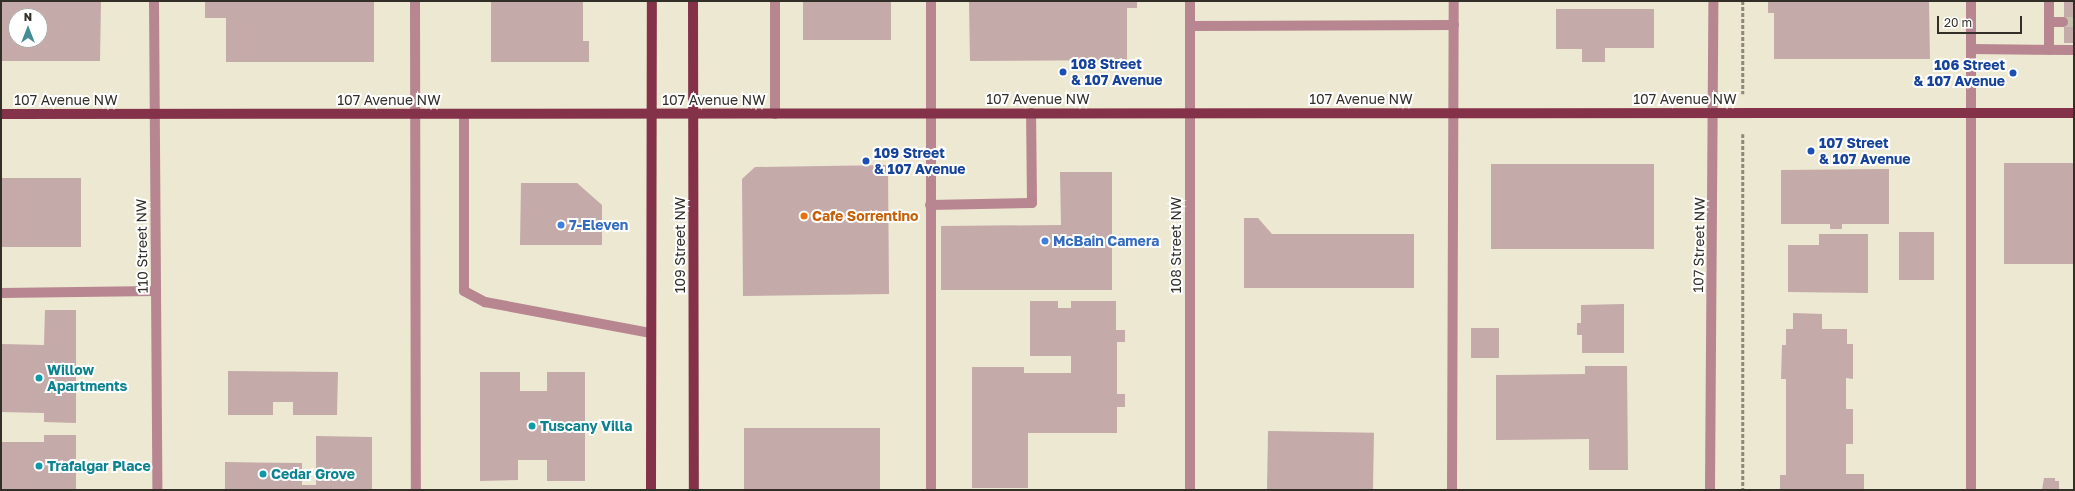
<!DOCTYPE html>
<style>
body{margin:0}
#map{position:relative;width:2075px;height:491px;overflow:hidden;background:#ede8d1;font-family:"Golos Text",sans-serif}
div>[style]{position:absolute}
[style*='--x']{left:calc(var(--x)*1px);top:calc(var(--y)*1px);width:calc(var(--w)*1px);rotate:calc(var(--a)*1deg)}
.building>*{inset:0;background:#c4aaa9;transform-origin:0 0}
.minor-tunnel>*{height:10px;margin-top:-5px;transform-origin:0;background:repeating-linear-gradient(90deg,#c7c3af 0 10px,transparent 0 15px)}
.path>*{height:2.5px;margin-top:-1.25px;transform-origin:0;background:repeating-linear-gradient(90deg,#8c897a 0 4px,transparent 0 6px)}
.minor>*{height:10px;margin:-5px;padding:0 5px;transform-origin:5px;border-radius:5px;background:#b78690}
.major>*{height:10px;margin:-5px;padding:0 5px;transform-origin:5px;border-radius:5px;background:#84324a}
.dots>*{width:11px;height:11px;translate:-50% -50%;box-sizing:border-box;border:2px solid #fff;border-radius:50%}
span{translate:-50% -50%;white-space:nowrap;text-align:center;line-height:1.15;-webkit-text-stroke:4px #fff;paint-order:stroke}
.transit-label{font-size:14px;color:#164399;font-weight:700}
.left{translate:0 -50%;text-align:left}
.right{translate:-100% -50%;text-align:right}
.street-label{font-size:14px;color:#312f27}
.food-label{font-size:14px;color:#c56008;font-weight:700}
.shop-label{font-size:14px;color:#366cbe;font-weight:700}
.culture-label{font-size:14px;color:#0d838f;font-weight:700}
.frame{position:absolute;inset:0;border:2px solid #312f27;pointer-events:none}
.north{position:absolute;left:8px;top:8px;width:40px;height:40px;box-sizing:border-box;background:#fff;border:1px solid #adaca9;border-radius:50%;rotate:0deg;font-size:11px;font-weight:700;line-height:16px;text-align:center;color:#312f27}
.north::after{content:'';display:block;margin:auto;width:14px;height:18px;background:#458c94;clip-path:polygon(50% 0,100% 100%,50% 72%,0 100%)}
.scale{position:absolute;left:1937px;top:16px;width:85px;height:18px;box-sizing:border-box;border:2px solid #312f27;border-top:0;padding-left:5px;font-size:12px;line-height:14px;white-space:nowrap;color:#312f27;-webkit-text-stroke:3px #fff;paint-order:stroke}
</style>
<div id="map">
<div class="building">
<i style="clip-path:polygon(evenodd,1px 1px,101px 1px,100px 61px,1px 61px,1px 1px,16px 16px,40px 16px,40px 40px,16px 40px,16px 16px)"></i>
<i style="clip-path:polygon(205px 1px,374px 1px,374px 62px,226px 62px,226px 18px,205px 18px)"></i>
<i style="left:803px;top:1px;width:88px;height:39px"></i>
<i style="clip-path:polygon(969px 1px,1137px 1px,1137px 8px,1127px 8px,1127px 60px,970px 61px)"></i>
<i style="clip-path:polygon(1768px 1px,1929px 1px,1930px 59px,1774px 59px,1774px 13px,1768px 13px)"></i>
<i style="left:2064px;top:1px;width:10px;height:42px"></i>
<i style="clip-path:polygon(491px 2px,583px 2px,583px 41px,589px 41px,589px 62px,491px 62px)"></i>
<i style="clip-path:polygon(1556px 9px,1654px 9px,1654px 48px,1605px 48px,1605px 62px,1582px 62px,1582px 49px,1556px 49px)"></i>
<i style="left:2074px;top:163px;width:101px;height:70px;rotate:90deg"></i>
<i style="left:1654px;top:164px;width:85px;height:163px;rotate:90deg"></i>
<i style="clip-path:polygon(888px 165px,889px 294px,743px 296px,742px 179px,755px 167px)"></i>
<i style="clip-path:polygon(1889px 169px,1889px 224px,1842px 224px,1842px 229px,1830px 229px,1830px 224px,1781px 224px,1781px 170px)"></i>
<i style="clip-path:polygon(1060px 172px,1112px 172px,1112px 290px,941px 290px,941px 226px,1061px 225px)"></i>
<i style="left:81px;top:178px;width:69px;height:80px;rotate:90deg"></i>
<i style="clip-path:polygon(521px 183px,577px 183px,602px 205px,602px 245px,520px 245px)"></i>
<i style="clip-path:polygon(1244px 218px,1258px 218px,1272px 234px,1414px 234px,1414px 288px,1244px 288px)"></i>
<i style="left:1899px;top:232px;width:35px;height:48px"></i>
<i style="clip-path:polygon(1819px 234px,1868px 234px,1868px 293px,1788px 292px,1788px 245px,1819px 245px)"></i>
<i style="clip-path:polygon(1030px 301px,1058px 301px,1058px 308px,1071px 308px,1071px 301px,1116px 301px,1116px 330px,1125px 330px,1125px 342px,1117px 342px,1117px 394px,1125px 394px,1125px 407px,1117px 407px,1117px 433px,1028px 433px,1028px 488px,972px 488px,972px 367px,1024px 367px,1024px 373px,1071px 373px,1071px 356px,1030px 356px)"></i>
<i style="clip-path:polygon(1624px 304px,1624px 353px,1582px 353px,1582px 335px,1577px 335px,1577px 323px,1581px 323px,1581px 305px)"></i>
<i style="clip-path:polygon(45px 310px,76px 310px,76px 423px,44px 422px,44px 413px,1px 412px,1px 344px,44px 345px)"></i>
<i style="clip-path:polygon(1793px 313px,1822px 314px,1822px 329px,1847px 329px,1847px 344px,1853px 344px,1853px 379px,1846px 378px,1846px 409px,1853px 409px,1853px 444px,1846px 444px,1846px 474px,1864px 474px,1864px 490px,1780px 490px,1780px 475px,1786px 475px,1786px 379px,1781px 379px,1782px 345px,1786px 345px,1786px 329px,1793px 329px)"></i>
<i style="left:1471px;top:328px;width:28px;height:30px"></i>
<i style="clip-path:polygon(1585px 366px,1627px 366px,1628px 470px,1589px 470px,1589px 439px,1496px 440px,1496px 375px,1585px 374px)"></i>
<i style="clip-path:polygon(228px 371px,338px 372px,337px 415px,293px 415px,293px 402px,273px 402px,273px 415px,228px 415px)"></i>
<i style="clip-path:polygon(480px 372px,520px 372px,520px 391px,547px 391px,547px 372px,585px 372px,585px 481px,547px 481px,547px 460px,518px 460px,518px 480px,480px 481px)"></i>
<i style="left:744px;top:428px;width:136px;height:62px"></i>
<i style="left:1268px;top:431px;width:106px;height:58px;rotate:1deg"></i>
<i style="clip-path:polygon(44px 435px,76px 435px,76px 490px,1px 490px,1px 442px,44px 442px)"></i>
<i style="clip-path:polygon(316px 436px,372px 437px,372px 490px,225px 490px,225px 462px,302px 463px,302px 485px,316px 485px)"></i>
<i style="clip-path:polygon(2044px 478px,2055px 478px,2055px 481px,2059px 481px,2059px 490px,2042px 490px)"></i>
</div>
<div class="minor-tunnel">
<i style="--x:2063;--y:22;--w:11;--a:0"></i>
</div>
<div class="path">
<i style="--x:1743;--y:1;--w:93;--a:90"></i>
<i style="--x:1743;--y:134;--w:356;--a:90"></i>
</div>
<div class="minor">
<i style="--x:154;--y:1;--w:489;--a:89.6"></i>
<i style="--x:415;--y:1;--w:489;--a:89.9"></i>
<i style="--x:931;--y:1;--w:489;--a:90"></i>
<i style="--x:2049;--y:1;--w:49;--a:90"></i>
<i style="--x:2049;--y:22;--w:14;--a:0"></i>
<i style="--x:1190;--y:26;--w:264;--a:-0.2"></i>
<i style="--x:1971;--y:49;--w:103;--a:0.6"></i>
<i style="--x:464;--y:114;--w:177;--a:90"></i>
<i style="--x:464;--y:291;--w:24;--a:28"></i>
<i style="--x:485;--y:302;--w:169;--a:10.6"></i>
<i style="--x:775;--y:114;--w:113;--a:-90"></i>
<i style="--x:930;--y:205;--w:102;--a:-1.1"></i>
<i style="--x:1032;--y:203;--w:90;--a:-90.6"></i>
<i style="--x:1;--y:293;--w:155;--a:-0.7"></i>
<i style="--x:1190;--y:490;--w:489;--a:-90"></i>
<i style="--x:1452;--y:490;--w:489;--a:-89.8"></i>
<i style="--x:1710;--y:490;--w:489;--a:-89.6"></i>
<i style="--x:1971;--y:490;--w:489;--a:-90"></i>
</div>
<div class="major">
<i style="--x:693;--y:1;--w:489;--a:89.9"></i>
<i style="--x:1;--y:114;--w:2073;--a:-0.03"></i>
<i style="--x:651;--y:490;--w:489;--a:-89.9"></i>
</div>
<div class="dots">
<i style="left:1063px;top:72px;background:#1a4fb4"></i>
<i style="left:2013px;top:73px;background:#1a4fb4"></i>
<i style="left:1811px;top:151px;background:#1a4fb4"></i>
<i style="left:866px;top:161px;background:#1a4fb4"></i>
<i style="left:804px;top:216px;background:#e8710a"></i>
<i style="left:561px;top:225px;background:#3f7fe0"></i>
<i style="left:1045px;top:241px;background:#3f7fe0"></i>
<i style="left:39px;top:378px;background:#0f9aa8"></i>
<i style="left:532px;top:426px;background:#0f9aa8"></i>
<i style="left:39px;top:466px;background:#0f9aa8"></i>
<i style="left:263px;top:474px;background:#0f9aa8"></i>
</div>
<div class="transit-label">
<span class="left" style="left:1071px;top:72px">108 Street<br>&amp; 107 Avenue</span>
<span class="right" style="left:2005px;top:73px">106 Street<br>&amp; 107 Avenue</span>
<span class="left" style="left:1819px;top:151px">107 Street<br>&amp; 107 Avenue</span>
<span class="left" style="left:874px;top:161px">109 Street<br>&amp; 107 Avenue</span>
</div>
<div class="street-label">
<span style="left:1038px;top:99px">107 Avenue NW</span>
<span style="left:1361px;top:99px">107 Avenue NW</span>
<span style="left:1685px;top:99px">107 Avenue NW</span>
<span style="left:66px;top:100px">107 Avenue NW</span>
<span style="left:389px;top:100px">107 Avenue NW</span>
<span style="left:714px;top:100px">107 Avenue NW</span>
<span style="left:680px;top:245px;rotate:-90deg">109 Street NW</span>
<span style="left:1176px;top:245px;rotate:-90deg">108 Street NW</span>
<span style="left:1699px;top:245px;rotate:-89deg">107 Street NW</span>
<span style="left:142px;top:246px;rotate:-91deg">110 Street NW</span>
</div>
<div class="food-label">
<span class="left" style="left:812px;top:216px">Cafe Sorrentino</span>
</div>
<div class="shop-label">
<span class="left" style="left:569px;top:225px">7-Eleven</span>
<span class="left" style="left:1053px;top:241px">McBain Camera</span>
</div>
<div class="culture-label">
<span class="left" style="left:47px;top:378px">Willow<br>Apartments</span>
<span class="left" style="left:540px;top:426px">Tuscany Villa</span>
<span class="left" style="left:47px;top:466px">Trafalgar Place</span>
<span class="left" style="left:271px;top:474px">Cedar Grove</span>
</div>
<div class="frame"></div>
<div class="north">N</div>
<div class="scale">20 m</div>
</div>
